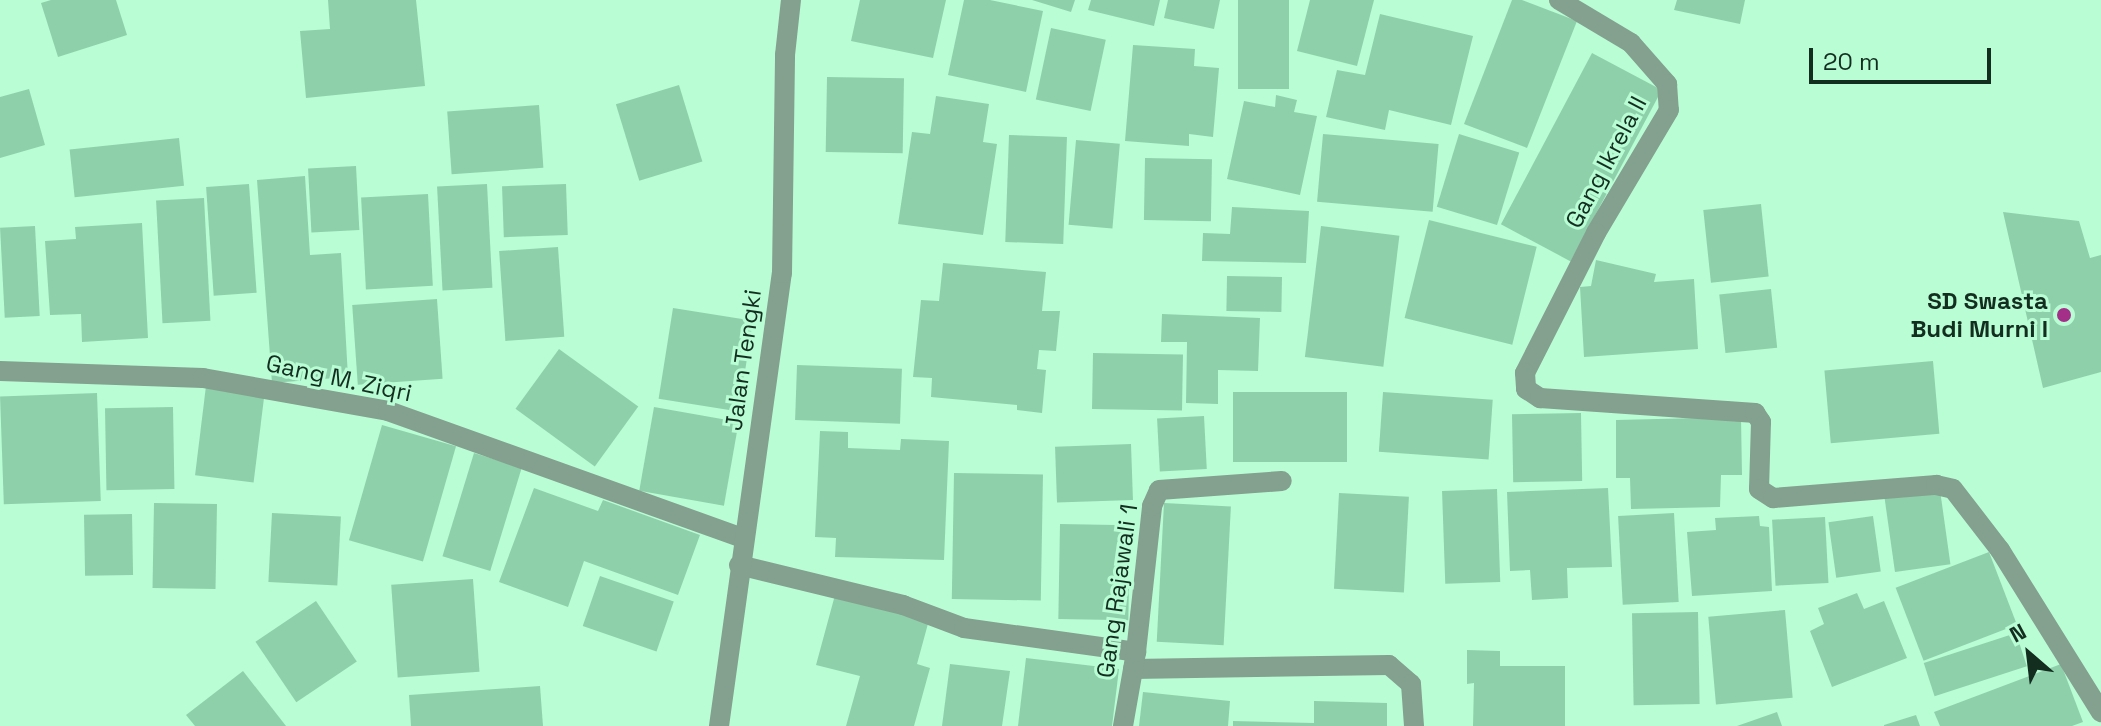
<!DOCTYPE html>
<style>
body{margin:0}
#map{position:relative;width:2101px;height:726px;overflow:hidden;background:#b9fdd5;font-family:"Space Grotesk",sans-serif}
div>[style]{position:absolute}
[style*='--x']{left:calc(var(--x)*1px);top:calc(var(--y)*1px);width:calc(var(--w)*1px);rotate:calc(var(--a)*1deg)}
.building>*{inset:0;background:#8ed0aa;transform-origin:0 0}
.minor>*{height:20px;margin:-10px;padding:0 10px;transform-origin:10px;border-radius:10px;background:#84a08f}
.dots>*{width:22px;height:22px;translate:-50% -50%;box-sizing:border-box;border:4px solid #b9fdd5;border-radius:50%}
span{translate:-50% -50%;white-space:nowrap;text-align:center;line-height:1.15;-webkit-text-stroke:6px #b9fdd5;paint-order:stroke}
.street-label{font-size:24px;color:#132e1f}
.poi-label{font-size:24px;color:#132e1f;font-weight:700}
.right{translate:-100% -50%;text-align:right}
.north{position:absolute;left:1989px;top:614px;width:80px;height:80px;-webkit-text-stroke:6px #b9fdd5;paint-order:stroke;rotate:332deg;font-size:22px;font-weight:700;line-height:32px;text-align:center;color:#132e1f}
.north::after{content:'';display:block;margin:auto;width:28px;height:36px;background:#132e1f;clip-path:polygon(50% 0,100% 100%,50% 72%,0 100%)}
.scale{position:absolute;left:1809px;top:48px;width:182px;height:36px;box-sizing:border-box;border:4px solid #132e1f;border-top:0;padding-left:10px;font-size:24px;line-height:28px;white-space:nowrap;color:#132e1f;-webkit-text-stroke:6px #b9fdd5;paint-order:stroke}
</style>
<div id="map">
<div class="building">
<i style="clip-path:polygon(51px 0,116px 0,127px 35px,58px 57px,41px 3px)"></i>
<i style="clip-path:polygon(328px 0,416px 0,425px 86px,306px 98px,300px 31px,330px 29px)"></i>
<i style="clip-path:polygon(860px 0,946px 0,933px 58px,851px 41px)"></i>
<i style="clip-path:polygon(964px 0,990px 0,1043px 11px,1026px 92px,948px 75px)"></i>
<i style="clip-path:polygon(1032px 0,1075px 0,1071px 12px)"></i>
<i style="clip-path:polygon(1091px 0,1160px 0,1154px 26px,1088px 10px)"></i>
<i style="clip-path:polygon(1168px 0,1220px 0,1214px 29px,1164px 18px)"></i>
<i style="left:1238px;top:0;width:51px;height:89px"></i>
<i style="clip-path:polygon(1310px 0,1374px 0,1357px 66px,1297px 51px)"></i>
<i style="clip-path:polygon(1512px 0,1522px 0,1577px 21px,1527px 148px,1464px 124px)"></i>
<i style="clip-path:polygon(1677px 0,1745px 0,1740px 24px,1674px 10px)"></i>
<i style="clip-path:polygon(1380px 14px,1473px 36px,1451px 125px,1389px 110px,1385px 130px,1326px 117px,1337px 70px,1365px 75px)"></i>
<i style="left:1051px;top:28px;width:56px;height:73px;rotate:12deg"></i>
<i style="clip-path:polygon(1133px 45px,1195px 49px,1194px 66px,1219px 68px,1213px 137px,1189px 134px,1189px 146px,1125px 141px)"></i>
<i style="left:1592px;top:53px;width:79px;height:194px;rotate:28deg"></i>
<i style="left:827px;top:77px;width:77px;height:75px;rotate:1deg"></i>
<i style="left:679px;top:85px;width:80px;height:66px;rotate:73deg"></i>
<i style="clip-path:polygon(29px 89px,45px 145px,0 158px,0 97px)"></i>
<i style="clip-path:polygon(1276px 95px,1297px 100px,1294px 112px,1317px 116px,1300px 195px,1227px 179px,1244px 101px,1275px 107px)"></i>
<i style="clip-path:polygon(936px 96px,989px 104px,983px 142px,997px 144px,983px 235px,898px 224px,912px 132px,930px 134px)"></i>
<i style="left:539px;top:105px;width:63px;height:92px;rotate:86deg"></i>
<i style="left:1323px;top:134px;width:116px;height:68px;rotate:5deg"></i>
<i style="left:1459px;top:134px;width:63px;height:76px;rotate:17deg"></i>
<i style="left:1009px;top:135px;width:58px;height:107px;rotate:2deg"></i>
<i style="left:179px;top:138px;width:48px;height:110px;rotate:84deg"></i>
<i style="left:1076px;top:140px;width:44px;height:85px;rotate:5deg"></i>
<i style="left:1145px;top:158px;width:67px;height:62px;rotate:1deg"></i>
<i style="left:356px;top:166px;width:64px;height:48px;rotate:87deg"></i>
<i style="clip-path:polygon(305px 176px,310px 255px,341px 253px,348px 377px,272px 383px,257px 180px)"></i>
<i style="left:249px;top:184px;width:109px;height:43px;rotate:86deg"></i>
<i style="left:487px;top:184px;width:104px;height:50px;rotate:87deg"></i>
<i style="left:566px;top:184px;width:51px;height:64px;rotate:88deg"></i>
<i style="left:428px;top:194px;width:92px;height:67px;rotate:87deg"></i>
<i style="left:204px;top:198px;width:123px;height:48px;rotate:87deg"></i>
<i style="left:1761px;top:204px;width:73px;height:58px;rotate:84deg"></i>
<i style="clip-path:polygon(1232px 207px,1309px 211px,1306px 263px,1202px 261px,1203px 233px,1230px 234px)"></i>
<i style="clip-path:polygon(2003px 212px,2079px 221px,2090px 258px,2101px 255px,2101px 372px,2043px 388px)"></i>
<i style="left:1429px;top:220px;width:111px;height:101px;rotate:14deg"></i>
<i style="clip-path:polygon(142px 223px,148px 338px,82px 342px,81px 314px,50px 315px,45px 241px,76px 239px,75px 227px)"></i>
<i style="left:35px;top:226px;width:90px;height:35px;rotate:87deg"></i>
<i style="left:1321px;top:226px;width:79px;height:132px;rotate:7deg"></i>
<i style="left:558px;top:247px;width:90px;height:59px;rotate:86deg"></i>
<i style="clip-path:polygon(1596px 260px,1656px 274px,1654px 282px,1694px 279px,1698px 349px,1584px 357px,1580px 287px,1591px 286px)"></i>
<i style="clip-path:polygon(943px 263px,1046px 272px,1042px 311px,1060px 311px,1056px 351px,1039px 350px,1037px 369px,1046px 370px,1042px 413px,1017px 410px,1017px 405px,931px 397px,932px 378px,913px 377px,921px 300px,939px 301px)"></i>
<i style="left:1227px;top:276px;width:55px;height:35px;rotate:1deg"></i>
<i style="left:1771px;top:289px;width:59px;height:52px;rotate:84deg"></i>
<i style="left:437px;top:299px;width:80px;height:85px;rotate:86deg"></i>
<i style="left:673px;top:308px;width:81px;height:92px;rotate:9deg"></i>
<i style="clip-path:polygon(1162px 314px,1260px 318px,1258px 371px,1218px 370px,1218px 404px,1186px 403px,1187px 342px,1161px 342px)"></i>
<i style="left:559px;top:349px;width:98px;height:74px;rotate:36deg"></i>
<i style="left:1093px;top:353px;width:90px;height:56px;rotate:1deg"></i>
<i style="left:1933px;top:361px;width:73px;height:109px;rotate:85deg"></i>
<i style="left:797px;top:365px;width:105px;height:55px;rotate:2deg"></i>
<i style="left:206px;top:386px;width:59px;height:90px;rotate:7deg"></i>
<i style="left:1233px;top:392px;width:114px;height:70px"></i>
<i style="left:1383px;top:392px;width:110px;height:60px;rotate:4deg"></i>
<i style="left:97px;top:393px;width:108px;height:97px;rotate:88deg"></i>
<i style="left:173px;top:407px;width:82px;height:68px;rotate:89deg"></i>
<i style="left:654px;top:407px;width:86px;height:85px;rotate:10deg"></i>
<i style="left:1581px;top:413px;width:68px;height:69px;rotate:89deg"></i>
<i style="left:1204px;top:416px;width:53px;height:47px;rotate:87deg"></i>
<i style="clip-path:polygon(1741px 417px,1742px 475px,1721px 475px,1720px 507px,1631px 509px,1630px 478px,1616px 478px,1616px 420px)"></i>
<i style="left:382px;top:425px;width:77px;height:120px;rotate:16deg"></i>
<i style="clip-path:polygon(820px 431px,848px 432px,848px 448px,900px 450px,901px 439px,949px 441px,944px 560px,835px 557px,836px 538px,815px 537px)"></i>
<i style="left:1131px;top:444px;width:56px;height:76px;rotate:88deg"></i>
<i style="left:474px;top:453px;width:50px;height:108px;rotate:17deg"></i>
<i style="left:954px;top:473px;width:89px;height:126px;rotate:1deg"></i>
<i style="clip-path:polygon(534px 488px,598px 511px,603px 500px,700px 535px,678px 595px,584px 561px,568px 607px,499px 582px)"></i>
<i style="clip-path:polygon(1608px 488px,1612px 567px,1567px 568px,1568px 598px,1532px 600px,1530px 570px,1510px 571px,1507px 492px)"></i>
<i style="left:1497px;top:489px;width:93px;height:55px;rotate:88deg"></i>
<i style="left:1940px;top:490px;width:75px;height:56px;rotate:82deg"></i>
<i style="left:1339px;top:493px;width:70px;height:96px;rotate:3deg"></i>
<i style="left:154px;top:503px;width:63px;height:85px;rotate:1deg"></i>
<i style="left:1164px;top:503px;width:67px;height:139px;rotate:3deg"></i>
<i style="left:272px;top:513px;width:69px;height:69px;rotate:3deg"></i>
<i style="left:1674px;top:513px;width:89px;height:56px;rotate:87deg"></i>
<i style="left:132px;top:514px;width:61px;height:48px;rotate:89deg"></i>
<i style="clip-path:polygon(1759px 516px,1760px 526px,1769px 527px,1772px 591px,1692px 596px,1687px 532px,1716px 530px,1715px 518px)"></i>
<i style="left:1873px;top:516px;width:56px;height:45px;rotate:82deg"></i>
<i style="left:1825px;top:517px;width:66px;height:53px;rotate:87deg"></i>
<i style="left:1060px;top:524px;width:70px;height:95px;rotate:1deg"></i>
<i style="left:1989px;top:552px;width:78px;height:100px;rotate:69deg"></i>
<i style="left:600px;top:576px;width:78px;height:53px;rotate:19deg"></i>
<i style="left:473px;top:579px;width:93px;height:82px;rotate:86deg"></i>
<i style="clip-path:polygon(1857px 593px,1864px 609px,1884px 601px,1907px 658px,1832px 687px,1810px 631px,1824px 624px,1818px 608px)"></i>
<i style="clip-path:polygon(835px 595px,929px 620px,917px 664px,930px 668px,914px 726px,846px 726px,860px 676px,816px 665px)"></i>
<i style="left:316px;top:601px;width:73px;height:73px;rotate:56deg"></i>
<i style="left:1785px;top:610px;width:88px;height:77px;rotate:85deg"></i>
<i style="left:1698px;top:612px;width:92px;height:66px;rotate:89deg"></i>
<i style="left:2016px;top:633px;width:35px;height:97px;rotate:72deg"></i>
<i style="clip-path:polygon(1467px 650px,1500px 651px,1500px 666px,1565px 666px,1565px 726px,1473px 726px,1474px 683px,1467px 684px)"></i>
<i style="clip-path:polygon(1026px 658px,1119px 669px,1112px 726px,1018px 726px)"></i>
<i style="clip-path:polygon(950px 664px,1010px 671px,1002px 726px,942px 726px)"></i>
<i style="clip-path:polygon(2061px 664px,2083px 722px,2072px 726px,1940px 726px,1934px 712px)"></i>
<i style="clip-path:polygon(243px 671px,286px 726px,195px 726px,186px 715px)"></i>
<i style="clip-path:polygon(540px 686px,543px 726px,411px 726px,409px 695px)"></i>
<i style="clip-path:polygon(1143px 692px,1230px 701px,1228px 726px,1139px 726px)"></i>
<i style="clip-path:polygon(1314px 701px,1387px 703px,1387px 726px,1233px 726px,1233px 721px,1314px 723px)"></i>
<i style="clip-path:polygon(1777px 712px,1782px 726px,1737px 726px)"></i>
<i style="clip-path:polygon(1916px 715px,1920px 726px,1884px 726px,1884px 725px)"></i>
</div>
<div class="minor">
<i style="--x:1559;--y:0;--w:84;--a:30.8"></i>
<i style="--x:1631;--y:43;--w:55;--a:48.7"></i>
<i style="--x:1667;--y:84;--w:26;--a:86"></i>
<i style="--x:1669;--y:110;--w:143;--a:120.7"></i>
<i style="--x:1596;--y:233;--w:157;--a:116.9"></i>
<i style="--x:1525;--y:373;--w:16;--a:86"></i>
<i style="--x:1526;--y:389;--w:17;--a:33"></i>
<i style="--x:1540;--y:398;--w:216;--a:4"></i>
<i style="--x:1755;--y:413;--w:11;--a:56"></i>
<i style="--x:1761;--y:422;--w:67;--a:91.7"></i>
<i style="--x:1759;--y:489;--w:17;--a:33"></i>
<i style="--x:1773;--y:498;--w:164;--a:-4.6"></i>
<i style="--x:1936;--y:485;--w:17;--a:13"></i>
<i style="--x:1953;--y:489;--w:77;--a:52.4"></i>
<i style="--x:2000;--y:550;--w:191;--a:58.1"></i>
<i style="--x:0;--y:371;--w:203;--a:2"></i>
<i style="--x:203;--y:378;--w:188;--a:10.1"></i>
<i style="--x:388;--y:411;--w:377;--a:19.7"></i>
<i style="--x:739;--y:565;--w:169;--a:13.7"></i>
<i style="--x:903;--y:605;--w:65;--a:20.7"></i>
<i style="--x:964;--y:628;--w:174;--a:7.9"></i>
<i style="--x:1133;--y:669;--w:256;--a:-0.9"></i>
<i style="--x:1389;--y:665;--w:29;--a:41"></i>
<i style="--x:1411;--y:684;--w:42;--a:85.9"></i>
<i style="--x:719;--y:726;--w:457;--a:-82.1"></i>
<i style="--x:782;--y:273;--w:218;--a:-89.2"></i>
<i style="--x:785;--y:55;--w:55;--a:-83.8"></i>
<i style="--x:1123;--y:726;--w:75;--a:-80"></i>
<i style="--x:1136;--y:652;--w:147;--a:-83.7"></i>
<i style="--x:1152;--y:506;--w:17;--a:-66"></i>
<i style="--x:1159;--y:490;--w:123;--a:-4.2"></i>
</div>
<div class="dots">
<i style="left:2064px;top:315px;background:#a32f89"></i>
</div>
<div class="street-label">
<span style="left:1606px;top:162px;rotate:-62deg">Gang Ikrela II</span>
<span style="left:743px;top:360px;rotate:-82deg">Jalan Tengki</span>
<span style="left:339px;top:378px;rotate:12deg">Gang M. Ziqri</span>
<span style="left:1117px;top:591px;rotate:-82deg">Gang Rajawali 1</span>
</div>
<div class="poi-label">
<span class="right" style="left:2048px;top:315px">SD Swasta<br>Budi Murni I</span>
</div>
<div class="north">N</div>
<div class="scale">20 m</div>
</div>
